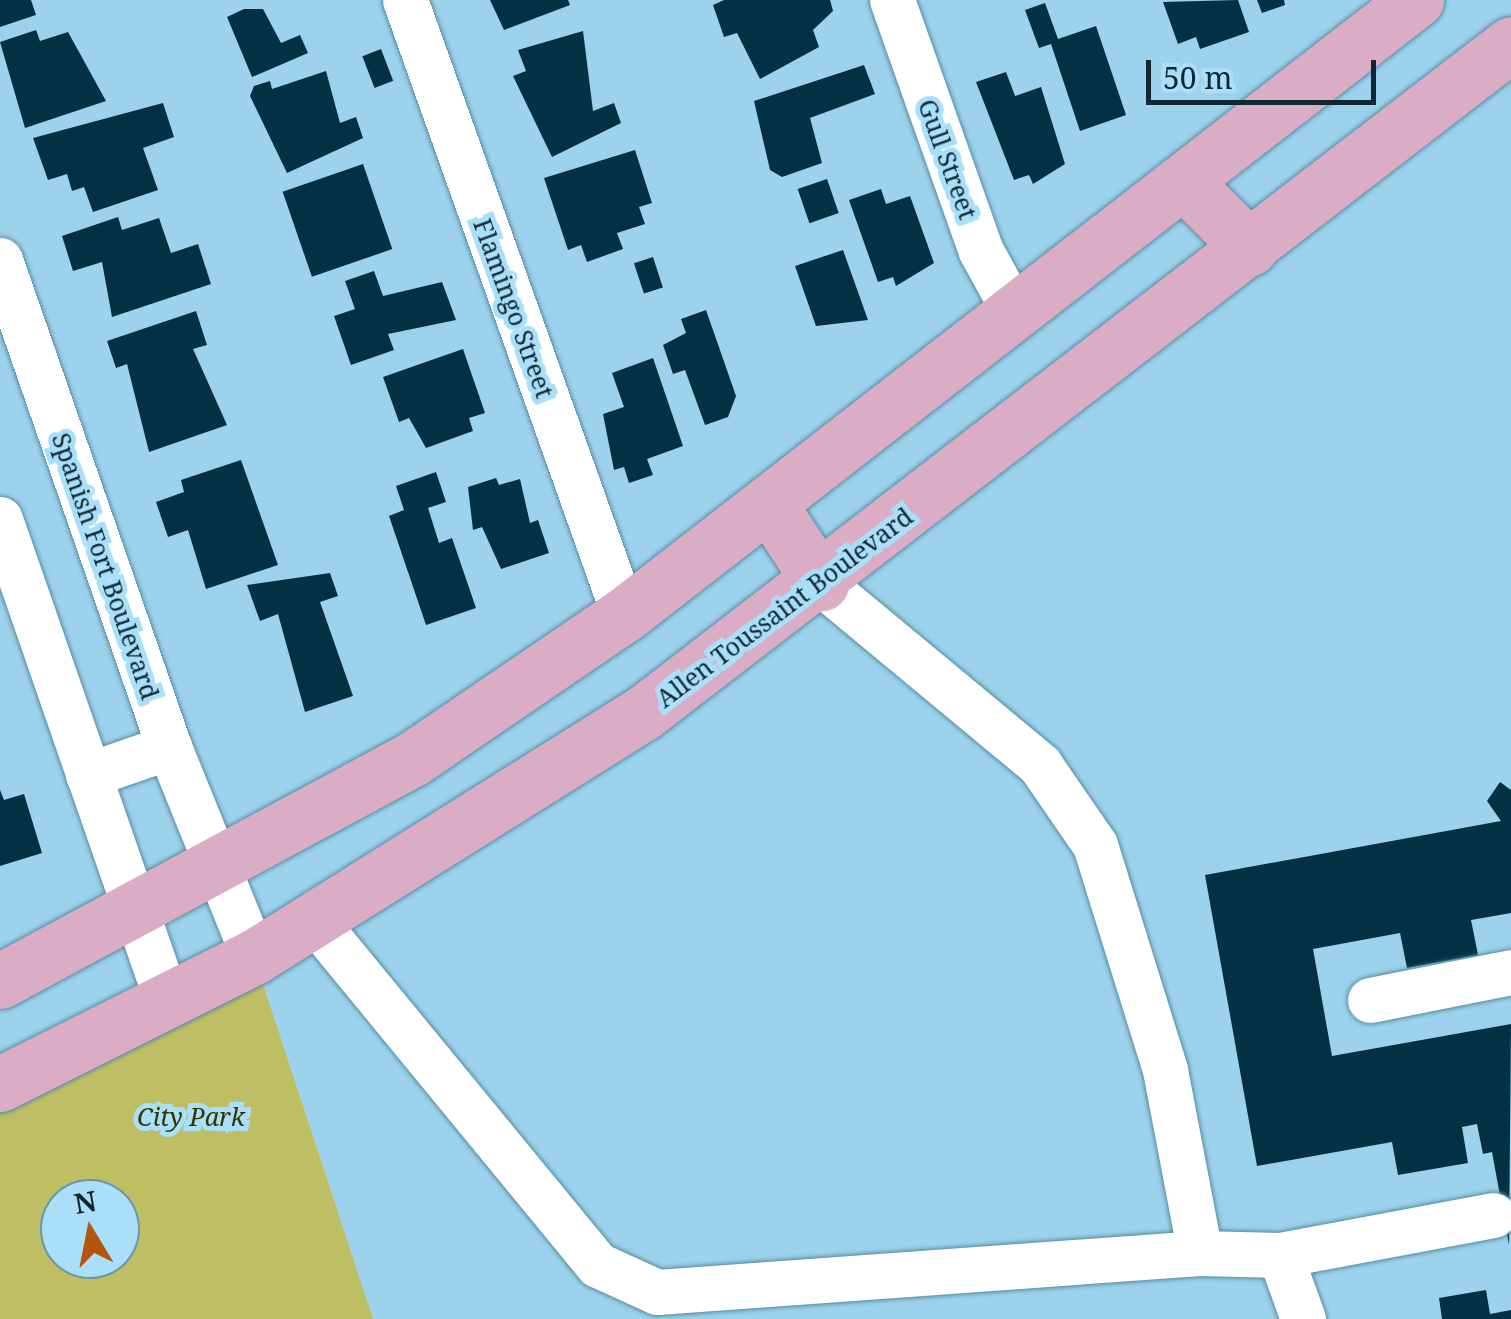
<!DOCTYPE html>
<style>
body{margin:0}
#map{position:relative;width:1511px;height:1319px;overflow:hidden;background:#9cd2ec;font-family:"Noto Serif",serif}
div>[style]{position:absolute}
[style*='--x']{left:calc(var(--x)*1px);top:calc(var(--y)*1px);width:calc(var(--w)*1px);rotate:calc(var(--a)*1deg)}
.green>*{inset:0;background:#bebf62}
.building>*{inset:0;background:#023143;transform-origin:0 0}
.roads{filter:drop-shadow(0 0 2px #578ba3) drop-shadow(0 0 2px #578ba3)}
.minor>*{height:45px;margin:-22.5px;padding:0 22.5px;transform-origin:22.5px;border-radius:22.5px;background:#fff}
.major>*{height:55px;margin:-27.5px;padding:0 27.5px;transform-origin:27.5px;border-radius:27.5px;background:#daadc4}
span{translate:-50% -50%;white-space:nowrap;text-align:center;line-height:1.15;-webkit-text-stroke:10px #a9dff9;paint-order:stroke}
.street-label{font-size:25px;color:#102630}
.park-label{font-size:25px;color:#330;font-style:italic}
.north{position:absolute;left:40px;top:1179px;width:100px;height:100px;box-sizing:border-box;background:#a9dff9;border:2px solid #6c95a9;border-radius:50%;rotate:350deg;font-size:28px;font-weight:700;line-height:40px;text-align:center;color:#102630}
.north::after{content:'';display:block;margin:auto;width:35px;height:45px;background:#b5550d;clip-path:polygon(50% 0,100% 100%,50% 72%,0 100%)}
.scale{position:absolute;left:1146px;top:60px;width:230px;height:45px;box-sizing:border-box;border:5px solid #102630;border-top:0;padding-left:12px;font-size:30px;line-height:35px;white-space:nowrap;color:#102630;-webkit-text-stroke:8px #a9dff9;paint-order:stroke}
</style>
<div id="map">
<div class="green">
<i style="clip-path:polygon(evenodd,254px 957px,373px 1319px,0 1319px,0 1084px,254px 957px,60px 1199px,120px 1199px,120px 1259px,60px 1259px,60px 1199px)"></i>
</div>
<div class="building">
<i style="clip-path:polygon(0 0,31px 0,36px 15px,0 27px)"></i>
<i style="clip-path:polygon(490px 0,568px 0,570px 5px,504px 30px)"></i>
<i style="clip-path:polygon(724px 0,830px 0,833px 11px,813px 30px,819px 47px,760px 79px,737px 33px,724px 37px,713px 5px)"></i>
<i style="clip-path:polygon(1238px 0,1249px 32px,1200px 49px,1196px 37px,1178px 44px,1163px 2px)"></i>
<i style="clip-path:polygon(1257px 0,1284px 0,1285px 5px,1262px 13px)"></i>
<i style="clip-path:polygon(1045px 3px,1058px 39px,1096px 26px,1126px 115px,1080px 131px,1051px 44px,1039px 48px,1025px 10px)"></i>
<i style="clip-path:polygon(244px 9px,263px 9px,281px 43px,300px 35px,308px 53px,252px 77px,227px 17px)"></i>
<i style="clip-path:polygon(36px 30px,40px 41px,68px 32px,106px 101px,25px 128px,0 42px)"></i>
<i style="clip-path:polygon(583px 31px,593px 111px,614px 103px,621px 123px,552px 157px,513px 76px,526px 71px,518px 50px)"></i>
<i style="left:381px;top:49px;width:34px;height:20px;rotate:69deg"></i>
<i style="clip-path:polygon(864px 65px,875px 94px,810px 118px,822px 163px,782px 177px,770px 170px,754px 101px)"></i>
<i style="clip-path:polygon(326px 71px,340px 123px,356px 117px,363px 138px,287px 173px,250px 96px,254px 86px,270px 81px,272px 89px)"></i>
<i style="clip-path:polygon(1006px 72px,1015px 96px,1041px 87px,1065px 164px,1033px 184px,1029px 175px,1014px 180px,976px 82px)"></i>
<i style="clip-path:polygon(163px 103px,174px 137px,143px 148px,158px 190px,93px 212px,84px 187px,72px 191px,67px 174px,48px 180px,33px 138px)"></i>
<i style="clip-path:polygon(635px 150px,652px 203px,639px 207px,645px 224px,617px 233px,623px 249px,587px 262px,581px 245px,568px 250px,544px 178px)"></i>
<i style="left:363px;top:164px;width:90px;height:85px;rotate:71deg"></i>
<i style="left:827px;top:179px;width:36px;height:31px;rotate:71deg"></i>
<i style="clip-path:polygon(881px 189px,886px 204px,910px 196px,934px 263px,896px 286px,893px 277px,878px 282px,849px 200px)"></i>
<i style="clip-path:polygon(118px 217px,122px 230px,159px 218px,171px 253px,198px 244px,211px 284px,112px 317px,102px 262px,73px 271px,62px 236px)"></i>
<i style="clip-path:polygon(843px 250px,868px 320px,816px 326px,795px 266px)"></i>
<i style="left:653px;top:257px;width:32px;height:20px;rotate:72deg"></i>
<i style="clip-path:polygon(374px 271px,383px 296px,442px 282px,456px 320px,388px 334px,394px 350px,351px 365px,334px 316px,355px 309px,345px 281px)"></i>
<i style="clip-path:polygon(706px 310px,736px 396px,728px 417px,705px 425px,685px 370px,673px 374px,663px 345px,686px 333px,681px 319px)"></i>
<i style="clip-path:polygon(196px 311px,207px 345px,193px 349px,227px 425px,149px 452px,127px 364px,116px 368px,107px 341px)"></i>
<i style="clip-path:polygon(463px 349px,485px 413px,469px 418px,473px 431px,426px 448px,409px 418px,399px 422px,383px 377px)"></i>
<i style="clip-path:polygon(653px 358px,683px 446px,647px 459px,653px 475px,629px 483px,624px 467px,614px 470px,603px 414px,624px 407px,612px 373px)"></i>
<i style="clip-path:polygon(241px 460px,278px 565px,206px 589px,188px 530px,168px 537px,156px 502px,184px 492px,181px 480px)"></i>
<i style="clip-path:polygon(436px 472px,446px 502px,428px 508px,439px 543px,452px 538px,476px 608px,426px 625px,389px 516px,404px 510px,396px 486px)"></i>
<i style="clip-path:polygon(496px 478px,499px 485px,520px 479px,530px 523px,538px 520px,549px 553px,501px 569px,482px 527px,473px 530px,468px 487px)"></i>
<i style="clip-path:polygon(330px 573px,338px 596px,320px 602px,353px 696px,305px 712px,278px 614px,260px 621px,247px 585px)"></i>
<i style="clip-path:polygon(1500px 782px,1511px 790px,1511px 913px,1471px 920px,1478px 955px,1407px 968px,1400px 933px,1313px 949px,1332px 1056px,1511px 1024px,1509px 1245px,1492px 1152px,1483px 1154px,1477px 1124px,1462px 1127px,1468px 1163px,1398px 1175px,1392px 1142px,1257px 1166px,1205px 875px,1501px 821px,1487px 801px)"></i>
<i style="clip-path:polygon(0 790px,4px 800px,24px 794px,42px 853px,0 866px)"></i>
<i style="clip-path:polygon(1486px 1290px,1490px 1314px,1511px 1310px,1511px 1319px,1442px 1319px,1439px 1298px)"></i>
</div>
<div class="roads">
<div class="minor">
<i style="--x:405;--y:0;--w:653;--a:70.4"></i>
<i style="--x:892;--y:0;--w:266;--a:70.5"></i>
<i style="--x:981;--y:251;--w:71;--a:61.3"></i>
<i style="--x:0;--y:260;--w:515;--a:70.86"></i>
<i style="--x:169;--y:747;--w:227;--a:68"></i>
<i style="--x:0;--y:519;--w:513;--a:70.89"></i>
<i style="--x:821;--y:583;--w:285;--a:39.7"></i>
<i style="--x:1040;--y:765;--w:97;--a:55.5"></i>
<i style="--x:1095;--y:845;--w:236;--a:72.7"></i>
<i style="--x:1165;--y:1070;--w:186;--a:79.2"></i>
<i style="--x:1200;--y:1253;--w:80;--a:1.4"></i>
<i style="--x:1280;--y:1255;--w:68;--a:70.2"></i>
<i style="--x:88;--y:775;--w:86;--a:-19.1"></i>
<i style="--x:315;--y:921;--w:445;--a:50.6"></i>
<i style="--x:598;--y:1265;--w:65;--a:24.6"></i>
<i style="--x:657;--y:1292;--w:544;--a:-4.11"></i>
<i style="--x:1370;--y:1000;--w:144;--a:-11.2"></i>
<i style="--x:1280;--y:1255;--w:217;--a:-10.6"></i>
</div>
<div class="major">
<i style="--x:1185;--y:183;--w:92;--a:45"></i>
<i style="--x:769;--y:504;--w:95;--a:56.6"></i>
<i style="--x:0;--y:981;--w:470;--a:-28.3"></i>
<i style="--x:414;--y:758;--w:254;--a:-34.3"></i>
<i style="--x:624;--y:615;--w:1003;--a:-37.83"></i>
<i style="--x:0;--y:1084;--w:284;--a:-26.6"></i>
<i style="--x:254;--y:957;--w:458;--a:-32.1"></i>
<i style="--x:642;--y:714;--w:1097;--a:-37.63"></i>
</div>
</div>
<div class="street-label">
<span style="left:948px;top:159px;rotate:70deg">Gull Street</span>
<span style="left:514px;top:308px;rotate:70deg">Flamingo Street</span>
<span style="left:106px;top:566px;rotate:71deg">Spanish Fort Boulevard</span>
<span style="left:784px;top:607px;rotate:-37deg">Allen Toussaint Boulevard</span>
</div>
<div class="park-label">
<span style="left:191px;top:1116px">City Park</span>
</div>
<div class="north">N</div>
<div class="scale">50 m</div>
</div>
